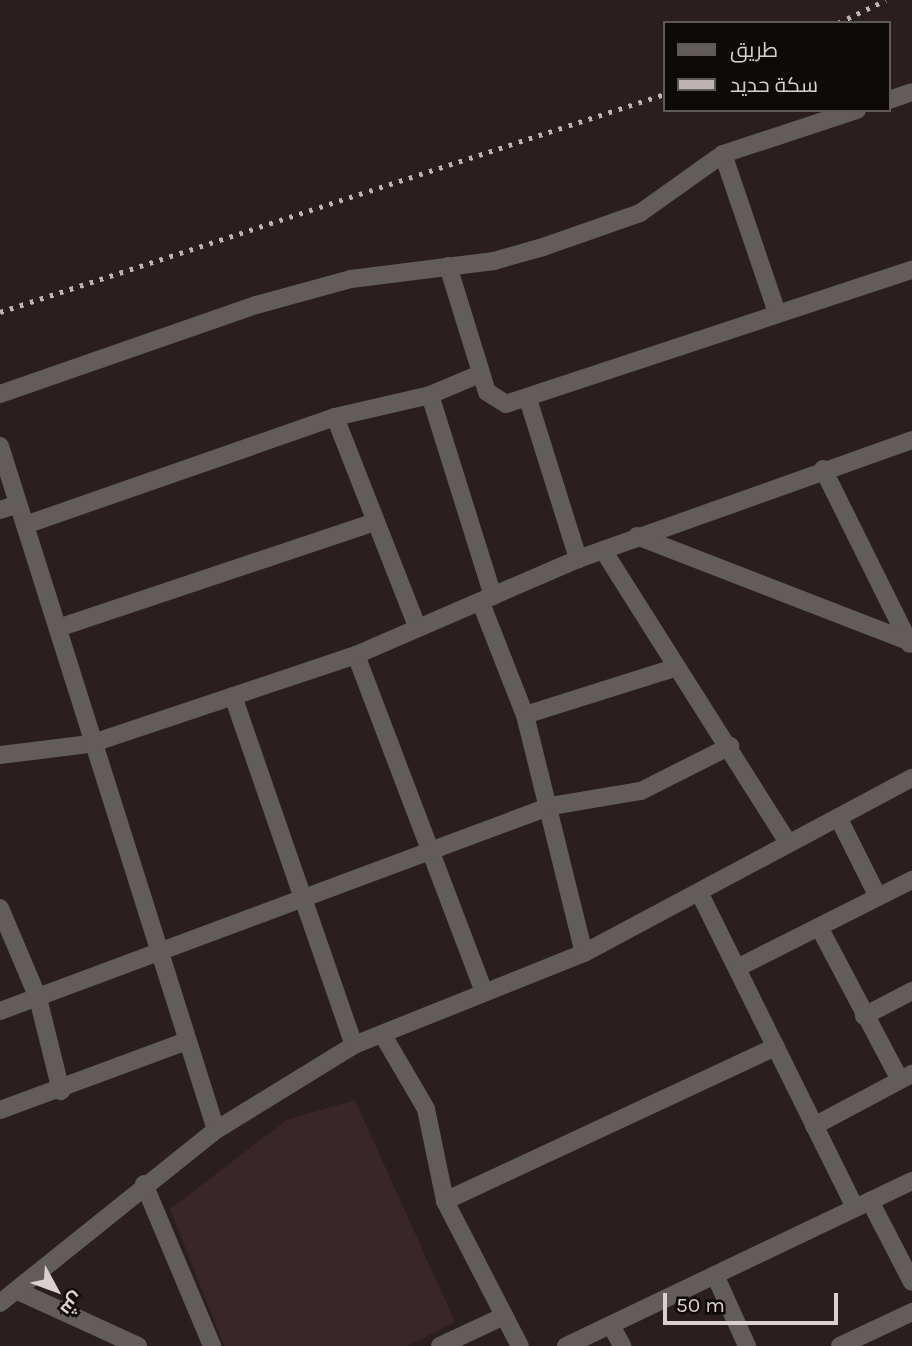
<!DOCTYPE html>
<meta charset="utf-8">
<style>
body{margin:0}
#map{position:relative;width:912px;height:1346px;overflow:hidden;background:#2b1e20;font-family:Karla,Cairo,sans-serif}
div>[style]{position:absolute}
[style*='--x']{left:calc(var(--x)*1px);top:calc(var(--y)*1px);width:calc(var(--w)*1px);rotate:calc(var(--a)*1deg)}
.built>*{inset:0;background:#392629}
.street>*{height:18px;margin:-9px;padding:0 9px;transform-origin:9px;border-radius:9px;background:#635c5d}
.rail>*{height:5px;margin-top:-2.5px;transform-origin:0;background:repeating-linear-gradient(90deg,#beb4b6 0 3.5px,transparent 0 10.5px)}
span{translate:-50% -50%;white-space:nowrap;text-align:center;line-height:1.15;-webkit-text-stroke:6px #0f0a0a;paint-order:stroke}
.legend{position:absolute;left:663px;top:21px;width:228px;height:91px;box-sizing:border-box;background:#0f0a0a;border:2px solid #60595a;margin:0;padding:9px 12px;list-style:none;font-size:21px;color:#d9d0d1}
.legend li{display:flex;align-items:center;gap:14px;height:35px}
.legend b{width:35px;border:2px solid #60595a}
.north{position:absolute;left:21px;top:1255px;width:70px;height:70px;-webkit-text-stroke:5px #0f0a0a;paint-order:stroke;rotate:131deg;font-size:19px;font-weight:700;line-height:28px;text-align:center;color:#d9d0d1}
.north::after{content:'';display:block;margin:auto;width:24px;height:32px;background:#d9d0d1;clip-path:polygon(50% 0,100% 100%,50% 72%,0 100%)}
.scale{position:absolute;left:663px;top:1293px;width:175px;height:32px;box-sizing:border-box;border:4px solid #d9d0d1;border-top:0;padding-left:9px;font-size:21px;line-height:24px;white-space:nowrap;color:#d9d0d1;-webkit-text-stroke:5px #0f0a0a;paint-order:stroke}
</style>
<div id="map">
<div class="built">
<i style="clip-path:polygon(355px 1100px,455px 1322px,408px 1346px,224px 1346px,170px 1209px,287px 1120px)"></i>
</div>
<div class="street">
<i style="--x:889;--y:100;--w:24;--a:-19"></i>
<i style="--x:723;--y:154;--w:165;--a:71.2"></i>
<i style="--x:448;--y:266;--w:132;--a:72.8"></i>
<i style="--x:487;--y:392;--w:22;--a:32"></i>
<i style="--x:506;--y:404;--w:428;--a:-18.3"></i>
<i style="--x:0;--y:394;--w:271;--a:-19.2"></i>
<i style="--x:256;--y:305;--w:98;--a:-15.3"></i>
<i style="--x:351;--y:279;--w:144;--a:-7.2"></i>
<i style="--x:494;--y:261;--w:51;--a:-15.9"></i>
<i style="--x:543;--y:247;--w:103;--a:-19.3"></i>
<i style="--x:640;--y:213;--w:102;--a:-35.4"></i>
<i style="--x:723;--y:154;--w:141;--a:-18.2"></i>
<i style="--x:430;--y:395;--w:211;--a:72.6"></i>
<i style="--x:528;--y:399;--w:168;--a:72.6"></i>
<i style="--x:335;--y:417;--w:225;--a:68.6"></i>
<i style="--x:0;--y:446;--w:717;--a:72.47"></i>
<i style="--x:823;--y:469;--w:195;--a:63.6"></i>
<i style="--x:0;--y:510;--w:19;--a:-18"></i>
<i style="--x:28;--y:524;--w:325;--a:-19.2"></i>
<i style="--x:335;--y:417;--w:98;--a:-13"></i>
<i style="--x:430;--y:395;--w:54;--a:-22.8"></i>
<i style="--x:637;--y:536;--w:291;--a:21.2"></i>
<i style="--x:603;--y:550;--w:347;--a:57.7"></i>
<i style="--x:481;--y:603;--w:120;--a:68.6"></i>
<i style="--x:525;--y:715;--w:245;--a:76.1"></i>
<i style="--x:61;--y:627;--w:331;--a:-18.5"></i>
<i style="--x:356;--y:655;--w:360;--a:69.2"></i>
<i style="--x:233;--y:696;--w:369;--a:70.9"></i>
<i style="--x:525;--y:715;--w:156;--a:-17.5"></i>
<i style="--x:0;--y:755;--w:91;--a:-7"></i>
<i style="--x:90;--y:744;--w:280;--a:-18.5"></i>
<i style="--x:356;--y:655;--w:242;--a:-23.4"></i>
<i style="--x:578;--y:559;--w:355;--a:-19.6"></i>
<i style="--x:839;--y:819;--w:87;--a:63.4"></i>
<i style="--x:699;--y:892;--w:352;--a:63.7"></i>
<i style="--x:0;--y:908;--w:98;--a:67.1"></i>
<i style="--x:38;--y:998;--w:96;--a:76.1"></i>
<i style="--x:819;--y:927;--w:173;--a:62.1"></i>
<i style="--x:739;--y:967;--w:194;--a:-26.7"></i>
<i style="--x:0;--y:1011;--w:588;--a:-20.41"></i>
<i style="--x:551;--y:806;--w:91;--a:-9.5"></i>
<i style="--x:641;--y:791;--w:100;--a:-26.8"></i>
<i style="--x:864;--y:1016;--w:54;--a:-27.5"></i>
<i style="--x:384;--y:1037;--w:83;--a:59.7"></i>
<i style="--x:426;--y:1109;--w:94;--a:78.3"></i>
<i style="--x:445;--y:1201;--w:163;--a:62.7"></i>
<i style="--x:0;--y:1110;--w:199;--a:-20.3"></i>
<i style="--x:814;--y:1126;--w:111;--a:-28"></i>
<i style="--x:144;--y:1184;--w:176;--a:67.2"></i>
<i style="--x:445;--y:1201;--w:365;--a:-25"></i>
<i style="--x:870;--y:1201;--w:91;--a:62.6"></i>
<i style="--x:715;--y:1275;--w:78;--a:65.7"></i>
<i style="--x:18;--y:1291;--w:132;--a:24.6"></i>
<i style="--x:0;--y:1303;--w:277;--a:-38.7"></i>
<i style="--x:216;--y:1130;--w:162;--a:-31.6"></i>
<i style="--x:354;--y:1045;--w:248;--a:-21.8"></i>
<i style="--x:584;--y:953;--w:372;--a:-28.1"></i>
<i style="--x:611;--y:1325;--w:24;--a:62"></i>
<i style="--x:440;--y:1346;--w:71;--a:-25.1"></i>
<i style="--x:566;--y:1346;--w:383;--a:-25.5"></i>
<i style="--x:840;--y:1346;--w:80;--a:-25.3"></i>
</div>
<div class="rail">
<i style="--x:838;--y:23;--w:53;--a:-25.6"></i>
<i style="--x:0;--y:312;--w:700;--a:-18.15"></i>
</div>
<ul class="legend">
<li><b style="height:9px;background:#635c5d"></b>طريق</li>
<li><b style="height:9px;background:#beb4b6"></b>سكة حديد</li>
</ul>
<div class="north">ش</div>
<div class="scale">50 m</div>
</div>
